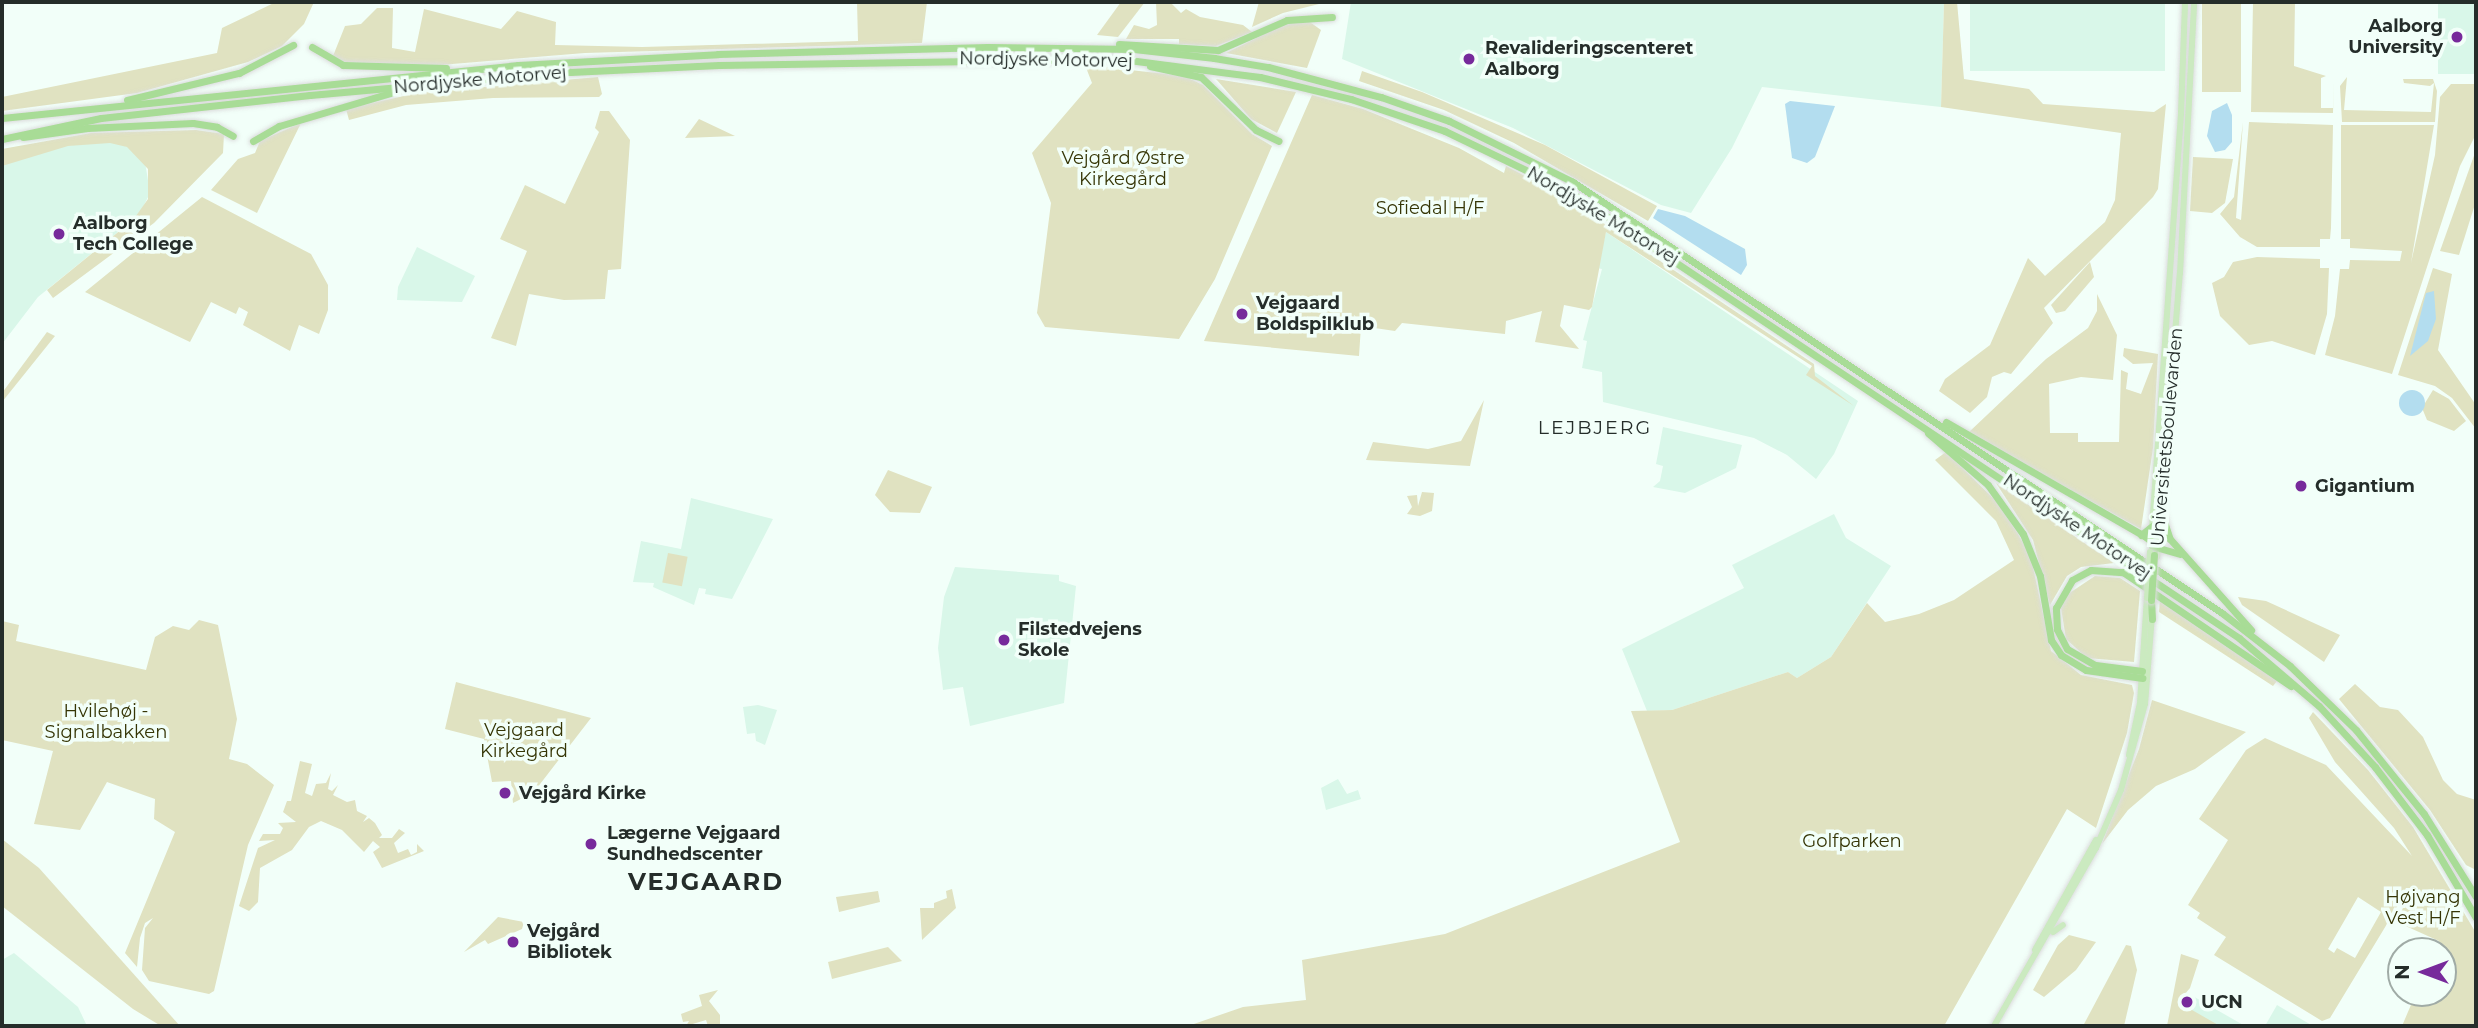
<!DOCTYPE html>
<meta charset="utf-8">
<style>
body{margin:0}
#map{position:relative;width:2478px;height:1028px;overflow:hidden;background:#f2fff9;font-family:Montserrat,sans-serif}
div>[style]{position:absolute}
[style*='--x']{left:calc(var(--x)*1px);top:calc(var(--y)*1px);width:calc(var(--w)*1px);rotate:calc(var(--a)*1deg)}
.built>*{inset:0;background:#d9f7e9;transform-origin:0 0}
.green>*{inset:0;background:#e0e2c1;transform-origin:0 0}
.water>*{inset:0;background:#b3ddef}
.round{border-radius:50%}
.roads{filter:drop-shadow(0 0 2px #dcdddd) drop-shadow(0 0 2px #dcdddd)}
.major>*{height:6px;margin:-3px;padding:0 3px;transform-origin:3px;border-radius:3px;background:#cbeac0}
.highway>*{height:7px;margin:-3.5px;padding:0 3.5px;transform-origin:3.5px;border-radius:3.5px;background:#a8dc96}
.bridges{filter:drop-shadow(0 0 2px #dcdddd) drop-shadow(0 0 2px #dcdddd)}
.major-bridge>*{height:6px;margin:-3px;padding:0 3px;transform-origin:3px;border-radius:3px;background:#cbeac0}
.highway-bridge>*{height:7px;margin:-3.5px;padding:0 3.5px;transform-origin:3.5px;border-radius:3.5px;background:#a8dc96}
.dots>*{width:19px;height:19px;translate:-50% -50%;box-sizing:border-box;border:4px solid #f2fff9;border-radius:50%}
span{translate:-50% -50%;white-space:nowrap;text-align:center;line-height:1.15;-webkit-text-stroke:7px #f2fff9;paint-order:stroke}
.poi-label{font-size:18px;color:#252d2a;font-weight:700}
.right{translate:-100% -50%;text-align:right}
.left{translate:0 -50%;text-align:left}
.street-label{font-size:18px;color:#252d2a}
.park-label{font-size:18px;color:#353505}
.neighbourhood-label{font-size:19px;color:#252d2a;letter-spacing:2px}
.district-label{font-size:24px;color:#252d2a;font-weight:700;letter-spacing:2px}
.frame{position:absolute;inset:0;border:4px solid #252d2a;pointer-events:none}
.north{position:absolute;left:2387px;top:937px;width:70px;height:70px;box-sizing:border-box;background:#f2fff9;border:2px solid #a0aba6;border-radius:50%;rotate:270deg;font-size:19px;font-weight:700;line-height:28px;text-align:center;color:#252d2a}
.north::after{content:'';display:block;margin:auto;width:24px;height:32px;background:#772a9b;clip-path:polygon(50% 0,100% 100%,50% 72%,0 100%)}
</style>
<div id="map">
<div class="built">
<i style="clip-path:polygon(1351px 2px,1944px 2px,1941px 107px,1762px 87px,1732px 148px,1691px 213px,1661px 205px,1513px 128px,1342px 59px)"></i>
<i style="left:1970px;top:2px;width:195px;height:69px"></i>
<i style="left:2438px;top:2px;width:38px;height:72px"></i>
<i style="clip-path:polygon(110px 141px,128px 147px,145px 162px,150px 193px,143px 207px,134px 219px,38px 297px,2px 344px,2px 164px,64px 146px)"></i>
<i style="clip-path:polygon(1606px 232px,1858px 401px,1834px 454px,1816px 479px,1787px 455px,1754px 438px,1603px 402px,1602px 372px,1582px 368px,1587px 341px,1583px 340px,1602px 269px,1597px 268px)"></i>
<i style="clip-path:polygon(417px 247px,475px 276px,462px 302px,397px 300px,398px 287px)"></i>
<i style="clip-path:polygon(1663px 427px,1742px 445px,1736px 468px,1685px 493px,1653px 487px,1660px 481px,1663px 466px,1656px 464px)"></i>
<i style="clip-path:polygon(691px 498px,773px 519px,732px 599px,705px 594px,706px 589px,699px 588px,694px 605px,653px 587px,654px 583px,633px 582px,641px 541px,681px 549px)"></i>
<i style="clip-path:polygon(1834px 514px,1846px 538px,1891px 566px,1831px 657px,1797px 678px,1788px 672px,1672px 710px,1647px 711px,1622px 649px,1744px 588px,1732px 565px)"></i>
<i style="clip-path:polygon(955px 567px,1059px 575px,1059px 581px,1076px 586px,1064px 703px,970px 726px,963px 687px,943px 690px,938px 648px,944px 597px)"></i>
<i style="clip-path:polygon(758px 705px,777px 710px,765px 745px,756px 741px,755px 733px,747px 734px,743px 707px)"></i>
<i style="clip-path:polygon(1338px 779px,1347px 794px,1358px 790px,1361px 799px,1326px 810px,1321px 788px)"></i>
<i style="clip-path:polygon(14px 953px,78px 1007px,87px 1026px,2px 1026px,2px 960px)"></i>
<i style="clip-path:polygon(2177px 987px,2245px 1026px,2167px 1026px)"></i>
<i style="clip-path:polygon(2277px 1005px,2313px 1026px,2265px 1026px)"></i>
</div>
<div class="green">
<i style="clip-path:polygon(276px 2px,314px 2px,304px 24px,282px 46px,248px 62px,137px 93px,2px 111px,2px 97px,217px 53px,222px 28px)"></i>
<i style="clip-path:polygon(857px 2px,927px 2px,922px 43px,585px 53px,440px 65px,345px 62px,333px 56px,345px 26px,361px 24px,377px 8px,393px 8px,392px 48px,415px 52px,424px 9px,501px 29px,517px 11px,556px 22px,555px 45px,642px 47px,858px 41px)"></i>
<i style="clip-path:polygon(1121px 2px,1145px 2px,1118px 37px,1097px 35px)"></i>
<i style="clip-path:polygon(1156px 2px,1170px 2px,1181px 13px,1186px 9px,1200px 17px,1243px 25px,1252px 32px,1216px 46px,1179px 44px,1179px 39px,1126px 39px,1134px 25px,1149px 29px,1157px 25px)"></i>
<i style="clip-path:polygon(1259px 2px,1327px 2px,1283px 13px,1252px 27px)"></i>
<i style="clip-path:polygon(1944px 2px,1957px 2px,1964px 79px,2029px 89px,2043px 104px,2154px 112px,2166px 104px,2158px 189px,2153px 197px,2044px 308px,2053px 323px,2011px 374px,2004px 372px,1992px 377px,1987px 397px,1970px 413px,1939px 391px,1945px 379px,1990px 345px,2028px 258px,2045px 276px,2105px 222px,2115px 200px,2121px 133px,1941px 107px)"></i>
<i style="left:2202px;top:2px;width:39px;height:90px"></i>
<i style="clip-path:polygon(2253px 2px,2295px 2px,2294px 66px,2326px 76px,2321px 78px,2321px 108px,2333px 108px,2334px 76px,2333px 113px,2251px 112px)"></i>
<i style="clip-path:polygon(1307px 20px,1321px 30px,1307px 68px,1226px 53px,1285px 24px)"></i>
<i style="clip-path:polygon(1085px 65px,1184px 76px,1203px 85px,1252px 134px,1272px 146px,1215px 279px,1179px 339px,1045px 327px,1037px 313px,1051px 203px,1032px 153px,1092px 83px)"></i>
<i style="clip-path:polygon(1362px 71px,1422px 92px,1545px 145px,1657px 206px,1648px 221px,1514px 143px,1444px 110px,1359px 81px)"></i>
<i style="clip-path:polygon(598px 77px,602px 94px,599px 97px,493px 98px,406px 105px,349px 120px,346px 109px,417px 93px)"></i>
<i style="clip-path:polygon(2347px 77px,2344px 110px,2431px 112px,2434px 83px,2430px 86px,2404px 83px,2403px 79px,2433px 79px,2437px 91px,2435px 122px,2342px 122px,2340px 86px)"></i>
<i style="clip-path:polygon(1216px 79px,1296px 92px,1277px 133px,1251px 119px)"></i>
<i style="clip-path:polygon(2451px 84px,2476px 84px,2476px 134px,2460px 166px,2392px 374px,2325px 355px,2335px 316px,2340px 269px,2349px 269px,2350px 260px,2400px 261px,2402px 251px,2350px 248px,2350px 239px,2341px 239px,2341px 125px,2434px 125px,2411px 263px,2435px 155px,2440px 97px)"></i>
<i style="clip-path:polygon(1312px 95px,1363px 109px,1459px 148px,1504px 173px,1506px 166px,1563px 196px,1814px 364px,1815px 376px,1854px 406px,1806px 375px,1812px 366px,1606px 232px,1592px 307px,1589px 310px,1564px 305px,1560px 326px,1579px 349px,1535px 342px,1542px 311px,1506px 321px,1505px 334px,1402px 323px,1395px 331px,1361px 326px,1359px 356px,1204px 341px)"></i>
<i style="clip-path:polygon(600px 111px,609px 111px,630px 140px,621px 269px,608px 270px,605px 299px,564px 300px,529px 294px,516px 346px,491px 338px,527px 251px,500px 239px,525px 185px,565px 204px,599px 132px,595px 128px)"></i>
<i style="clip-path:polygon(699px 119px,735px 136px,685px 138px)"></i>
<i style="clip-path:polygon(2243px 122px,2236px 218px,2241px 220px,2249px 122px,2333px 125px,2331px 228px,2330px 239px,2320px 239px,2320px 247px,2257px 247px,2240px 237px,2220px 214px,2234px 197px)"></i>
<i style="clip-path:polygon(301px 123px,257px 213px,211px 190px,238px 159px,255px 153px,260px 141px)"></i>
<i style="clip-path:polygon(196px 130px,224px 134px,223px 153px,154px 223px,53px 298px,47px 290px,133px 220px,148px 199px,148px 169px,127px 147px,110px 143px,68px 146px,2px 166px,2px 149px,91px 133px)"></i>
<i style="clip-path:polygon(2476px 150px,2476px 201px,2459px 255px,2440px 251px)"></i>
<i style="clip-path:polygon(2193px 157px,2233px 159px,2225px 203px,2212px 213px,2190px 211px)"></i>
<i style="clip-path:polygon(202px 197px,311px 254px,328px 285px,328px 310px,319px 334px,299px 325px,290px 351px,243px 325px,248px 312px,239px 307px,236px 314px,211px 302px,190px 342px,85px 292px)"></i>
<i style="clip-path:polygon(2257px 257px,2320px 259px,2320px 268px,2329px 268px,2327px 314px,2315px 355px,2272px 341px,2249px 345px,2220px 316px,2212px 283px,2224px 277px,2233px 262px)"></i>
<i style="clip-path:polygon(2090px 262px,2094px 277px,2065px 311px,2056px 313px,2051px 305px)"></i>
<i style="clip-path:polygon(2433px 268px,2452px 274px,2438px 350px,2476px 405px,2476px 429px,2452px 398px,2435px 386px,2398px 375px)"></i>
<i style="clip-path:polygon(2097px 294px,2117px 335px,2113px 380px,2081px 377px,2049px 384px,2050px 433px,2078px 433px,2078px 442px,2119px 442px,2121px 370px,2128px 373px,2126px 389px,2141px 394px,2153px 363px,2133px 364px,2123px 356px,2124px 348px,2158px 354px,2153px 448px,2141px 529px,1968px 433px,2046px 359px,2088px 328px,2097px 311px)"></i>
<i style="clip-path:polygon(47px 332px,55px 336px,2px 402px,2px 393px)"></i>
<i style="clip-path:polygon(2433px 390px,2449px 399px,2466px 421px,2454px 431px,2427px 420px,2422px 408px)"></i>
<i style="clip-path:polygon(1484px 400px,1470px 466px,1366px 460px,1373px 442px,1428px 449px,1461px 441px)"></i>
<i style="clip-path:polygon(1946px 452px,1997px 502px,2018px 534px,2031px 558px,2051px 651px,2081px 675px,2132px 685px,2134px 693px,2127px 733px,2096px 828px,2067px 809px,1944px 1026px,1188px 1026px,1243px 1007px,1306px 1000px,1302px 960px,1445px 934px,1680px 842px,1631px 711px,1672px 710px,1788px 672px,1797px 678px,1831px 657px,1867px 603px,1885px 622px,1919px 614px,1954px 600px,2014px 560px,1996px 521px,1935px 460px)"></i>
<i style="clip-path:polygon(888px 470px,932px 487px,920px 513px,890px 512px,875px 495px)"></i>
<i style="clip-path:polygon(1996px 483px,2114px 563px,2081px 567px,2067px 576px,2050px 605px,2033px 540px)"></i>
<i style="clip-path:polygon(1422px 492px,1434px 493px,1432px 511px,1420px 516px,1407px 514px,1412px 507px,1407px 496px,1417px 495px,1418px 506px)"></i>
<i style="left:668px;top:553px;width:20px;height:30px;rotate:11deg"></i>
<i style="clip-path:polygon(2095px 576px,2120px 578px,2140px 591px,2134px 662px,2087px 658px,2066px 639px,2061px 608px,2068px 594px)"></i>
<i style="clip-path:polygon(2238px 597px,2266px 601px,2340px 635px,2324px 662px,2242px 605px)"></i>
<i style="clip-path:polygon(2160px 599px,2263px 671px,2277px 681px,2273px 686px,2159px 612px)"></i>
<i style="clip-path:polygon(199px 620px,218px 625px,237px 719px,229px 759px,247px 764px,274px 785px,248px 845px,214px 991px,209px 994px,149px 981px,142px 970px,145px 928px,153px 918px,145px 923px,140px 938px,137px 967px,125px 953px,175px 832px,154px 819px,155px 799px,107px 782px,80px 830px,34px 824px,53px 751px,2px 740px,2px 621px,19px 625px,16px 641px,146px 670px,155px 637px,173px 626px,189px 630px)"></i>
<i style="clip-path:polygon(456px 682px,591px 718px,527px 801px,523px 798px,513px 803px,511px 781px,492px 782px,484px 739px,445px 729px)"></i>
<i style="clip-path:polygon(2355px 684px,2380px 707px,2398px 710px,2423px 737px,2443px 780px,2457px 794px,2476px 800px,2476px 870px,2466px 865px,2430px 810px,2339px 699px)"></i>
<i style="clip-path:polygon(2152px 700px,2246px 732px,2195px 769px,2156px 786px,2128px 810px,2102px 844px,2139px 749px)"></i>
<i style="clip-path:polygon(evenodd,2313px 712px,2368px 770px,2413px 827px,2476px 933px,2476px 1026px,2402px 1026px,2416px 993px,2443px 993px,2443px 951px,2435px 951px,2439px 941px,2390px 919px,2330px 1018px,2322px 1021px,2214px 955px,2226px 937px,2197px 918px,2200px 913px,2188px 905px,2228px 840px,2199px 819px,2246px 750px,2265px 738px,2326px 765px,2412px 856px,2394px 828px,2335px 762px,2309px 718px,2313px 712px,2358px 897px,2381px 912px,2355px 958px,2337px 948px,2334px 953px,2328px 949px,2358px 897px)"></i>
<i style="clip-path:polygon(300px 761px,312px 764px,305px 793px,312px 796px,316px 784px,326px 783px,331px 773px,328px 789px,332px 791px,338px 785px,333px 795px,347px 802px,355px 800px,357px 811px,367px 816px,363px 822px,369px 818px,375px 823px,382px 835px,379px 838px,392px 838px,399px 829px,405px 833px,394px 843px,398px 853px,408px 849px,411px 855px,417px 852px,417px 844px,424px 851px,382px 868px,373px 852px,380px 847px,373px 841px,364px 852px,342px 830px,321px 821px,309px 827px,292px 850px,260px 868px,258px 902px,249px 911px,239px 906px,258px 848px,275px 840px,259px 841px,263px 834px,280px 834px,283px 828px,278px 823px,296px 822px,283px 812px,287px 801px,291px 801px)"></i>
<i style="clip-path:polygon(2px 839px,39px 868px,180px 1026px,161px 1026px,133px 1009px,2px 906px)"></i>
<i style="clip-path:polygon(952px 889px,956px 908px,922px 940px,920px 908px,934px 908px,934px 903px,947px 898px,946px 891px)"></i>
<i style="clip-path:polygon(878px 891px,880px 902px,839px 912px,836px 897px)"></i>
<i style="clip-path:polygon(498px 917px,524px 922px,522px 929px,488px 944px,485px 940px,464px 952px)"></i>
<i style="clip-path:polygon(2069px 935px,2096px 942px,2076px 970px,2044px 997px,2033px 990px,2058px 945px)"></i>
<i style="clip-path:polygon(2126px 945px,2131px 946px,2137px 970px,2124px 1026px,2083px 1026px)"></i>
<i style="clip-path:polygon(888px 947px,902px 961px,832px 979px,828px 962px)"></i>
<i style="clip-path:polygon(2181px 954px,2199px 960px,2190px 988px,2178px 1002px,2220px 1026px,2167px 1026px)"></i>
<i style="clip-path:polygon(718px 990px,709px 1001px,720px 1015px,720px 1026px,708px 1026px,706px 1020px,686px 1026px,689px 1021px,683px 1022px,681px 1014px,702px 1006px,699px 995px)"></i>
</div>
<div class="water">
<i style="clip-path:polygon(1790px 101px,1835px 106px,1815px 157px,1807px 163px,1792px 158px,1785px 104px)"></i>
<i style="clip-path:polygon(2227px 103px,2232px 115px,2232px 142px,2225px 150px,2215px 152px,2207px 136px,2212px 111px)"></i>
<i style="clip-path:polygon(1658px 209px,1685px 216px,1745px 249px,1747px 265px,1741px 275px,1653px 218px)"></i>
<i style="clip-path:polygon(2434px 291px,2436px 319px,2428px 341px,2410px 356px,2426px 293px)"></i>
<i class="round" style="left:2399px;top:390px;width:26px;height:26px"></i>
</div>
<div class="roads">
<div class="major">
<i style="--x:2151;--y:543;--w:431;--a:-86"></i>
<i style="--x:2181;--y:113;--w:111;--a:-87.9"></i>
<i style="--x:2157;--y:557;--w:285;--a:-85.4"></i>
<i style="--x:2180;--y:273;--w:271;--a:-87"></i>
<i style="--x:2129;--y:755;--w:53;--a:-78.1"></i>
<i style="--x:2140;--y:703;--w:105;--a:-86.2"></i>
<i style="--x:2053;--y:932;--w:12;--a:-35"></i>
<i style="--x:2035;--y:950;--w:126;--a:-61"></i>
<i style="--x:1994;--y:1026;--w:205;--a:-60.2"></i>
<i style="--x:2096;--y:848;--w:63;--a:-66.7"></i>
<i style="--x:2121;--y:790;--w:89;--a:-74.4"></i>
<i style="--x:2145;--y:704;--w:88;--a:-85.5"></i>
</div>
<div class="highway">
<i style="--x:1119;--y:44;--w:99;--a:3.5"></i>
<i style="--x:1218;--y:50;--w:75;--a:-23.5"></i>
<i style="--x:1287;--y:20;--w:45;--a:-3.8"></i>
<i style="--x:312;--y:47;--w:36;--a:30"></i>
<i style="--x:343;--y:65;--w:103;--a:1.7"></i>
<i style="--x:1150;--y:66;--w:52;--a:12.2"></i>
<i style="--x:1201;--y:77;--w:76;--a:43.9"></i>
<i style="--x:1256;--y:130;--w:25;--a:26"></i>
<i style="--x:127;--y:100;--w:115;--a:-13.6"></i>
<i style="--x:239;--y:73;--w:61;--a:-27.4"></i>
<i style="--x:2;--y:118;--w:519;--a:-5.86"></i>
<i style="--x:518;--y:65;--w:200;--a:-3.1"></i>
<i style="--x:718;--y:54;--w:270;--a:-1.5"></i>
<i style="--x:988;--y:47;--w:146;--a:0.8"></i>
<i style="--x:1134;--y:49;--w:81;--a:6.4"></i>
<i style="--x:1214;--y:58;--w:55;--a:9.5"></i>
<i style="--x:1268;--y:67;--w:117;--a:14.9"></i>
<i style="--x:1381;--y:97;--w:72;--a:19.4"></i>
<i style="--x:1449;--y:121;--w:138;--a:26.2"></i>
<i style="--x:1573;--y:182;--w:779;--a:33.59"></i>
<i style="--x:2222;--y:613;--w:86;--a:37.9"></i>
<i style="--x:2290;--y:666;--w:92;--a:44.1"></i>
<i style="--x:2356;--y:730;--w:108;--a:51"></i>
<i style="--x:2424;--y:814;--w:98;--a:57.9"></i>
<i style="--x:23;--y:137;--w:65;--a:-8"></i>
<i style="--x:87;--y:128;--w:106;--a:-2.7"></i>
<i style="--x:193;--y:123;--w:24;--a:9"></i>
<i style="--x:217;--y:127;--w:18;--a:29"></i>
<i style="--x:2;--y:139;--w:101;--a:-12"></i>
<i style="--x:101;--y:118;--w:210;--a:-6.3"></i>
<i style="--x:310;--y:95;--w:261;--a:-5.1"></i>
<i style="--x:570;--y:72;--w:149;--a:-2.7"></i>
<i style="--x:719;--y:65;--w:402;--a:-0.9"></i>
<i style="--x:1121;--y:59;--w:140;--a:7.4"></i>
<i style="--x:1260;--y:77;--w:94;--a:13.6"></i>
<i style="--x:1351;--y:99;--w:99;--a:18.8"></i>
<i style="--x:1445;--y:131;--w:136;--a:25.8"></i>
<i style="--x:1567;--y:190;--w:808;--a:33.69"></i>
<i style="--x:2239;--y:638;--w:105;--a:40.4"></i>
<i style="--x:2319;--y:706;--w:83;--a:47.4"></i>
<i style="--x:2375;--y:767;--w:86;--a:52.6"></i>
<i style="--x:2427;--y:835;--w:96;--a:59.4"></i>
<i style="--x:253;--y:141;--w:30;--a:-30"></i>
<i style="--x:279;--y:126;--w:120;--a:-16.5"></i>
<i style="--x:1946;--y:422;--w:231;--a:29.9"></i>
<i style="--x:2146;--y:537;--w:9;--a:41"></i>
<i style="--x:2153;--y:543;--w:12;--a:85"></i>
<i style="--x:1928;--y:433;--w:79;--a:40.9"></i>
<i style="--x:1988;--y:485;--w:60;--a:54.5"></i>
<i style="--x:2023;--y:534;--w:45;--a:68"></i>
<i style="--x:2040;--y:576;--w:65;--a:80.2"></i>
<i style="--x:2051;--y:640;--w:18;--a:56"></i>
<i style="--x:2061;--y:655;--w:29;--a:31"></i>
<i style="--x:2086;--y:670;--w:57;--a:8.1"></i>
<i style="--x:2161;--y:512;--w:28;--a:72"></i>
<i style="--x:2170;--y:539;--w:122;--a:48.3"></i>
<i style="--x:2141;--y:535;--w:14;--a:-39"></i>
<i style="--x:2152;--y:546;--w:29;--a:16"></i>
<i style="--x:2151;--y:600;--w:19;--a:87"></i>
<i style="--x:2142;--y:671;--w:47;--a:-172.7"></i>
<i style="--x:2095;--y:665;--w:32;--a:-150"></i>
<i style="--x:2067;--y:649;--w:22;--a:-117"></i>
<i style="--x:2057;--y:629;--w:21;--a:-93"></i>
<i style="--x:2056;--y:608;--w:32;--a:-60"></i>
<i style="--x:2072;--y:580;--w:21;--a:-28"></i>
<i style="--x:2091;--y:570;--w:32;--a:4"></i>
<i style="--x:2123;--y:572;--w:203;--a:34.2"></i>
</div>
</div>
<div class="bridges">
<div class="major-bridge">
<i style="--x:2147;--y:598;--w:46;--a:-86.3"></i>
</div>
<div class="highway-bridge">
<i style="--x:2151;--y:600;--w:45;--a:-86.2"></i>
</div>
</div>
<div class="dots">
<i style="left:2457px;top:37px;background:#772a9b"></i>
<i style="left:1469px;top:59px;background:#772a9b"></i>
<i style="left:59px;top:234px;background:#772a9b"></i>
<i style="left:1242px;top:314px;background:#772a9b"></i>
<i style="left:2301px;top:486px;background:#772a9b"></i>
<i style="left:1004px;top:640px;background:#772a9b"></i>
<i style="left:505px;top:793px;background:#772a9b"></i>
<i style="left:591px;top:844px;background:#772a9b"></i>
<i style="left:513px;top:942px;background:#772a9b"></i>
<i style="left:2187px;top:1002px;background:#772a9b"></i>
</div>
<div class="poi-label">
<span class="right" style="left:2443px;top:37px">Aalborg<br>University</span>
<span class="left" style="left:1485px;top:59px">Revalideringscenteret<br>Aalborg</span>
<span class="left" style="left:73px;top:234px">Aalborg<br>Tech College</span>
<span class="left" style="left:1256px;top:314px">Vejgaard<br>Boldspilklub</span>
<span class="left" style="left:2315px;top:486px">Gigantium</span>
<span class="left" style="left:1018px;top:640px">Filstedvejens<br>Skole</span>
<span class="left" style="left:519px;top:793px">Vejgård Kirke</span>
<span class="left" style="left:607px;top:844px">Lægerne Vejgaard<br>Sundhedscenter</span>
<span class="left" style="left:527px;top:942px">Vejgård<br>Bibliotek</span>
<span class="left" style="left:2201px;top:1002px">UCN</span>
</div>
<div class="street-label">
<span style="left:1046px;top:60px;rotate:1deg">Nordjyske Motorvej</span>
<span style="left:480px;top:80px;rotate:-5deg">Nordjyske Motorvej</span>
<span style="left:1603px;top:216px;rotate:31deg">Nordjyske Motorvej</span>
<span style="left:2167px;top:437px;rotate:-85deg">Universitetsboulevarden</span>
<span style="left:2077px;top:527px;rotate:34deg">Nordjyske Motorvej</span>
</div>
<div class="park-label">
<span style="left:1123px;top:169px">Vejgård Østre<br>Kirkegård</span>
<span style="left:1430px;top:208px">Sofiedal H/F</span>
<span style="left:106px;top:722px">Hvilehøj -<br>Signalbakken</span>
<span style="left:524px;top:741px">Vejgaard<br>Kirkegård</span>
<span style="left:1852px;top:841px">Golfparken</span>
<span style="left:2423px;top:908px">Højvang<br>Vest H/F</span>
</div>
<div class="neighbourhood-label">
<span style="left:1595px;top:428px">LEJBJERG</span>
</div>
<div class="district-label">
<span style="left:706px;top:882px">VEJGAARD</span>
</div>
<div class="frame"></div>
<div class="north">N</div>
</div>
